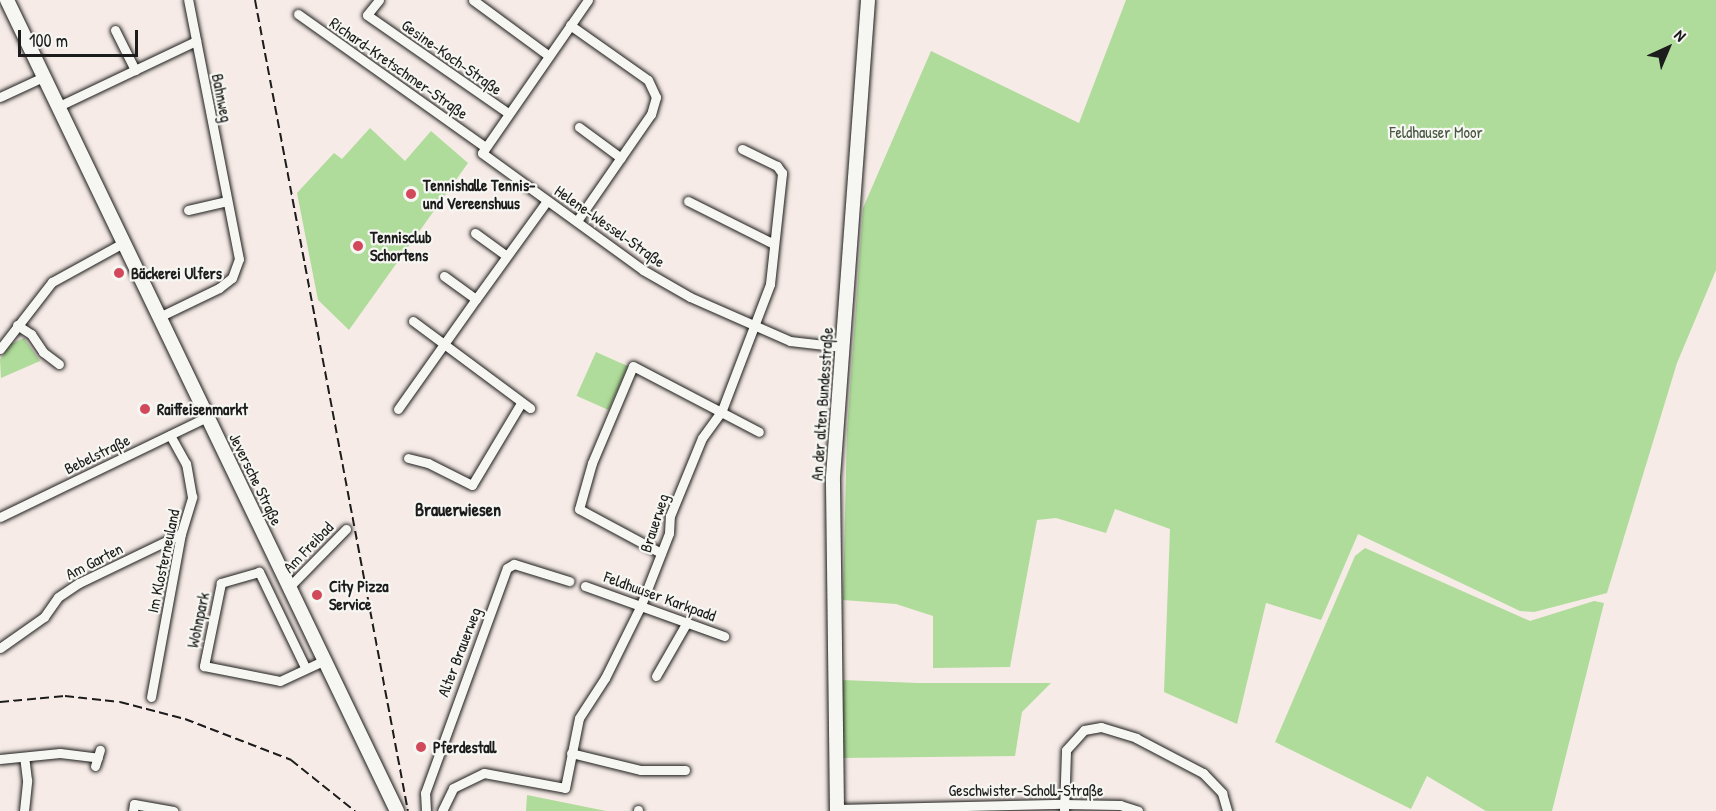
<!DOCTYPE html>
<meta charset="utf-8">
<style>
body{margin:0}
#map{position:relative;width:1716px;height:811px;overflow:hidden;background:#f6ebe6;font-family:"Patrick Hand",sans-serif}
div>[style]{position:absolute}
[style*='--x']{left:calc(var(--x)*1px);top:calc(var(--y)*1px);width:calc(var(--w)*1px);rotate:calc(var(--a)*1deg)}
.green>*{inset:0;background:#afdc9a;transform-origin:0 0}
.roads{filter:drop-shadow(0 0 2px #1c1c1c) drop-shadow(0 0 2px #1c1c1c)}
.street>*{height:9px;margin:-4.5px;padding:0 4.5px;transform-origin:4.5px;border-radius:4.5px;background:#f6f6f2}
.secondary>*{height:14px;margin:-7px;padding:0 7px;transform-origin:7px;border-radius:7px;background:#f6f6f2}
.rail>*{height:2px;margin-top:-1px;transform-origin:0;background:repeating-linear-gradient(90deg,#1c1c1c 0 9px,transparent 0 13.5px)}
.dots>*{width:16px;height:16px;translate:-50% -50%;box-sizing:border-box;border:3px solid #f6f6f2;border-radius:50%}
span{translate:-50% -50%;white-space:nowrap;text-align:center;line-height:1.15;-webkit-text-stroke:4.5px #f6f6f2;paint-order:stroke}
.street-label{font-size:16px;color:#1c1c1c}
.park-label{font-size:16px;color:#485642}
.poi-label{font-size:16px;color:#1c1c1c;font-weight:700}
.left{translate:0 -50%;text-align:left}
.neighbourhood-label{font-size:18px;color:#1c1c1c;font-weight:700}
.north{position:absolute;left:1638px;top:18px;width:60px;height:60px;-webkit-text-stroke:4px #f6f6f2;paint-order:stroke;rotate:44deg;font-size:16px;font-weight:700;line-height:24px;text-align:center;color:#1c1c1c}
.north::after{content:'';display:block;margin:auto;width:21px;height:27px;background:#1c1c1c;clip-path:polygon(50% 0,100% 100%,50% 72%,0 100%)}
.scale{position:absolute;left:18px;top:30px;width:120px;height:27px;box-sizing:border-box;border:3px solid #1c1c1c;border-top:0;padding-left:8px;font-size:18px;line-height:21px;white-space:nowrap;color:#1c1c1c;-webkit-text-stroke:4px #f6f6f2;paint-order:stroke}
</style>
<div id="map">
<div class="green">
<i style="clip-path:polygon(1126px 0,1716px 0,1716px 270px,1677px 363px,1607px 593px,1534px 612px,1520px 611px,1358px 534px,1321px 620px,1266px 603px,1237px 724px,1164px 692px,1170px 529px,1115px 509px,1106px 533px,1056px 518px,1037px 520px,1010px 667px,933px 668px,933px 616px,896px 604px,843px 600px,847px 430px,863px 208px,931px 51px,1079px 123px)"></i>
<i style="clip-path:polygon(370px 128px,405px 161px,431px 131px,468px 163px,349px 330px,318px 300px,297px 193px,334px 153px,342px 159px)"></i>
<i style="clip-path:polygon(24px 338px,40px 361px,1px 378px,0 359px,11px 344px)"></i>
<i style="left:596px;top:352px;width:35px;height:48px;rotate:24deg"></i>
<i style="clip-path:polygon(1365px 548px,1530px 621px,1594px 601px,1604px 603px,1552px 811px,1486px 811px,1427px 776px,1411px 809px,1275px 742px,1355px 556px)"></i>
<i style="clip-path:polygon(842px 680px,918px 683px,1051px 683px,1022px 712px,1015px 756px,843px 758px)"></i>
<i style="clip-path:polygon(527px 795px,606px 811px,526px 811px)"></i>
</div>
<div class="roads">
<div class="street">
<i style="--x:379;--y:0;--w:19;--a:129"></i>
<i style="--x:367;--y:15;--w:172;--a:34.8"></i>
<i style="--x:473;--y:0;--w:93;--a:36.3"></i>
<i style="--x:588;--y:0;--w:186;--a:124.7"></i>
<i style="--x:482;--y:153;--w:199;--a:36"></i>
<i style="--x:643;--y:270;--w:54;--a:29.9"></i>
<i style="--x:690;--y:297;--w:109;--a:23.7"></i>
<i style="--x:790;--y:341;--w:52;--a:6.6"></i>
<i style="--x:298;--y:14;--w:229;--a:35.4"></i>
<i style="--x:570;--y:25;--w:95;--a:35.2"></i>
<i style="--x:648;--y:80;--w:19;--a:65"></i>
<i style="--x:656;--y:97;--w:18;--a:106"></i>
<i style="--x:651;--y:114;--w:130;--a:124.7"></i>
<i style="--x:115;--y:30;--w:45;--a:63.4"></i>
<i style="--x:0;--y:97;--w:47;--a:-24.9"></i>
<i style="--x:59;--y:106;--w:152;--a:-25.4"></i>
<i style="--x:579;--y:127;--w:52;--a:36.4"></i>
<i style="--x:688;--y:201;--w:94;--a:26.6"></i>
<i style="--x:188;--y:210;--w:40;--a:-13"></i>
<i style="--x:475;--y:233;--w:39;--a:36"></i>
<i style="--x:444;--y:276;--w:39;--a:36"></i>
<i style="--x:476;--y:299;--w:121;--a:-54.1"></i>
<i style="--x:159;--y:317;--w:67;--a:-25.8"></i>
<i style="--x:219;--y:288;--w:16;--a:-38"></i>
<i style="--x:232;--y:278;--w:20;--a:-70"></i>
<i style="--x:239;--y:259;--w:264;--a:-101.1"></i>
<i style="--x:413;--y:321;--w:146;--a:36.6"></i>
<i style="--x:17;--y:325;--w:17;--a:33"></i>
<i style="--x:31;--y:334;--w:22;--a:56"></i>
<i style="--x:43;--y:352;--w:20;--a:37"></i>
<i style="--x:0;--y:349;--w:85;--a:-52.2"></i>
<i style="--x:52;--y:282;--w:81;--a:-28.8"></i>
<i style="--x:398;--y:409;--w:135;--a:-54.7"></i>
<i style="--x:408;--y:458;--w:21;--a:14"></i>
<i style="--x:428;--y:463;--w:49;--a:26.6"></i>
<i style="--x:472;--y:485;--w:96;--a:-59.1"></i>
<i style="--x:0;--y:517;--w:230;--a:-25.8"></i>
<i style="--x:661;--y:553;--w:93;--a:-151.8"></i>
<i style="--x:579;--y:509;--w:48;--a:-74.2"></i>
<i style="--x:592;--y:463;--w:105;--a:-67.1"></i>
<i style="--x:633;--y:366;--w:142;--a:27.6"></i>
<i style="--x:290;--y:586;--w:80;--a:-45.5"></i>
<i style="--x:585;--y:586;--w:148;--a:19.8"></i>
<i style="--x:0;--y:648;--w:54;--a:-35.2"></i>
<i style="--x:44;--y:617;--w:24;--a:-55"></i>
<i style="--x:58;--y:597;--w:25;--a:-34"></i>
<i style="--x:79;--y:583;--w:113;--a:-25.7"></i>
<i style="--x:305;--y:667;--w:106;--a:-115.8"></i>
<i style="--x:259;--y:572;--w:40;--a:164"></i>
<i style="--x:221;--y:583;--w:85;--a:101.6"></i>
<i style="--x:204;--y:666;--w:77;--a:11.2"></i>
<i style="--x:280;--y:681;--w:50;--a:-25"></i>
<i style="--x:656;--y:676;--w:62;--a:-60.1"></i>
<i style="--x:151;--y:697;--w:166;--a:-79.6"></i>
<i style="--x:181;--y:534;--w:39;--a:-73"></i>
<i style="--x:192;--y:497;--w:34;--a:-100"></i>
<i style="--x:186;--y:464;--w:33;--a:-119"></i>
<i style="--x:571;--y:753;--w:72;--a:13.7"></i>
<i style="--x:641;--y:770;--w:44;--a:0"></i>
<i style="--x:0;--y:759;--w:60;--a:-5.7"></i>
<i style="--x:60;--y:753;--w:38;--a:7"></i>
<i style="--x:95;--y:766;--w:17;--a:-73"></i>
<i style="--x:837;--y:809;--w:227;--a:-1.3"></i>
<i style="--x:1064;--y:804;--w:56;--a:1"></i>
<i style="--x:1120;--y:805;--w:19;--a:18"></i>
<i style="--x:24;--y:811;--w:31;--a:-84"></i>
<i style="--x:27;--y:780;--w:23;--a:-97"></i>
<i style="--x:133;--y:811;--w:7;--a:-82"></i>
<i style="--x:134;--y:804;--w:40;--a:10"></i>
<i style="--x:426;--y:811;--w:18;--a:-93"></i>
<i style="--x:425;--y:793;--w:239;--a:-70"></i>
<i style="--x:507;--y:568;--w:8;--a:-30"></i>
<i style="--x:514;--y:564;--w:58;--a:17.2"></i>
<i style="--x:442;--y:811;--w:25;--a:-64"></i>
<i style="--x:453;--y:788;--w:34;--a:-26"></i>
<i style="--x:484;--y:773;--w:82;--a:10.5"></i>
<i style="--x:565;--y:788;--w:71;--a:-78.7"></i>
<i style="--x:579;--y:718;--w:48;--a:-57"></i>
<i style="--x:605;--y:678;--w:81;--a:-63.7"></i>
<i style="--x:641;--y:605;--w:77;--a:-68.7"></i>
<i style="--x:669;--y:533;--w:17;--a:-87"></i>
<i style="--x:670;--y:516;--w:84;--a:-67.7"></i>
<i style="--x:702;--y:438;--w:34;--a:-54"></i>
<i style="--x:722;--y:410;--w:135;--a:-69.1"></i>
<i style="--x:770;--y:284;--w:112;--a:-83.8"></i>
<i style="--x:782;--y:173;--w:9;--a:-126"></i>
<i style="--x:777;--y:166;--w:39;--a:-154"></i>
<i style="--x:638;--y:811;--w:1;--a:-90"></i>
<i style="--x:1064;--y:811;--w:61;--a:-88.1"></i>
<i style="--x:1066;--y:750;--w:27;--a:-48"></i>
<i style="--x:1084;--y:730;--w:17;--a:-10"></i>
<i style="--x:1101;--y:727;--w:37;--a:17"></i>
<i style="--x:1136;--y:738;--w:76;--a:27.6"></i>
<i style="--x:1203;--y:773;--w:28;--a:46"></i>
<i style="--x:1222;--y:793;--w:19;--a:74"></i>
</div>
<div class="secondary">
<i style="--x:7;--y:0;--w:900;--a:64.32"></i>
<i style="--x:837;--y:811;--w:334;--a:-90.7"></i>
<i style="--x:833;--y:477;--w:478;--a:-85.8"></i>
</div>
</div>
<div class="rail">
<i style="--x:255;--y:0;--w:825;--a:79.32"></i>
<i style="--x:0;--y:702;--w:65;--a:-5.3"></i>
<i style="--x:65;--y:696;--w:55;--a:6.2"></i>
<i style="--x:120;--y:702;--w:67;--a:14.7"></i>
<i style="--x:185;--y:719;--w:114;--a:21.1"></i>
<i style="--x:291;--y:760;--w:82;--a:38.6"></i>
</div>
<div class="dots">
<i style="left:411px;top:194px;background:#d1495b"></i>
<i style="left:358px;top:246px;background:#d1495b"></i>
<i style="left:119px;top:273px;background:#d1495b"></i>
<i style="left:145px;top:409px;background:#d1495b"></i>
<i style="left:317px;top:595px;background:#d1495b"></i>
<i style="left:421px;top:747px;background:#d1495b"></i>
</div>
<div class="street-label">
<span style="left:452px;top:57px;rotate:35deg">Gesine-Koch-Straße</span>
<span style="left:399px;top:68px;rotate:35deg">Richard-Kretschmer-Straße</span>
<span style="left:222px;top:98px;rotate:79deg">Bahnweg</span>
<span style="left:610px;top:226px;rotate:35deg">Helene-Wessel-Straße</span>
<span style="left:822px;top:404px;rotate:-86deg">An der alten Bundesstraße</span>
<span style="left:97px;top:454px;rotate:-26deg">Bebelstraße</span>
<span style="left:256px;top:479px;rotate:64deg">Jeversche Straße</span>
<span style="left:654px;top:523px;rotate:-72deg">Brauerweg</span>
<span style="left:308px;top:547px;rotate:-46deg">Am Freibad</span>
<span style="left:94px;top:561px;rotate:-27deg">Am Garten</span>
<span style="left:163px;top:561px;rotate:-78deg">Im Klosterneuland</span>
<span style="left:660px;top:596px;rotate:20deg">Feldhuuser Karkpadd</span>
<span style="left:198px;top:620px;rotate:-78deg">Wohnpark</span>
<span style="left:459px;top:652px;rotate:-69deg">Alter Brauerweg</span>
<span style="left:1026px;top:790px">Geschwister-Scholl-Straße</span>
</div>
<div class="park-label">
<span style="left:1436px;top:132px">Feldhauser Moor</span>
</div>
<div class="poi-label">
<span class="left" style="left:423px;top:194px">Tennishalle Tennis-<br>und Vereenshuus</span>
<span class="left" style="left:370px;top:246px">Tennisclub<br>Schortens</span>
<span class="left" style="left:131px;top:273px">Bäckerei Ulfers</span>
<span class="left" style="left:157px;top:409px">Raiffeisenmarkt</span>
<span class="left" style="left:329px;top:595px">City Pizza<br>Service</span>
<span class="left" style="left:433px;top:747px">Pferdestall</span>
</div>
<div class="neighbourhood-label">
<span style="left:458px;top:510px">Brauerwiesen</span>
</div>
<div class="north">N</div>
<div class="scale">100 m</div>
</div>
